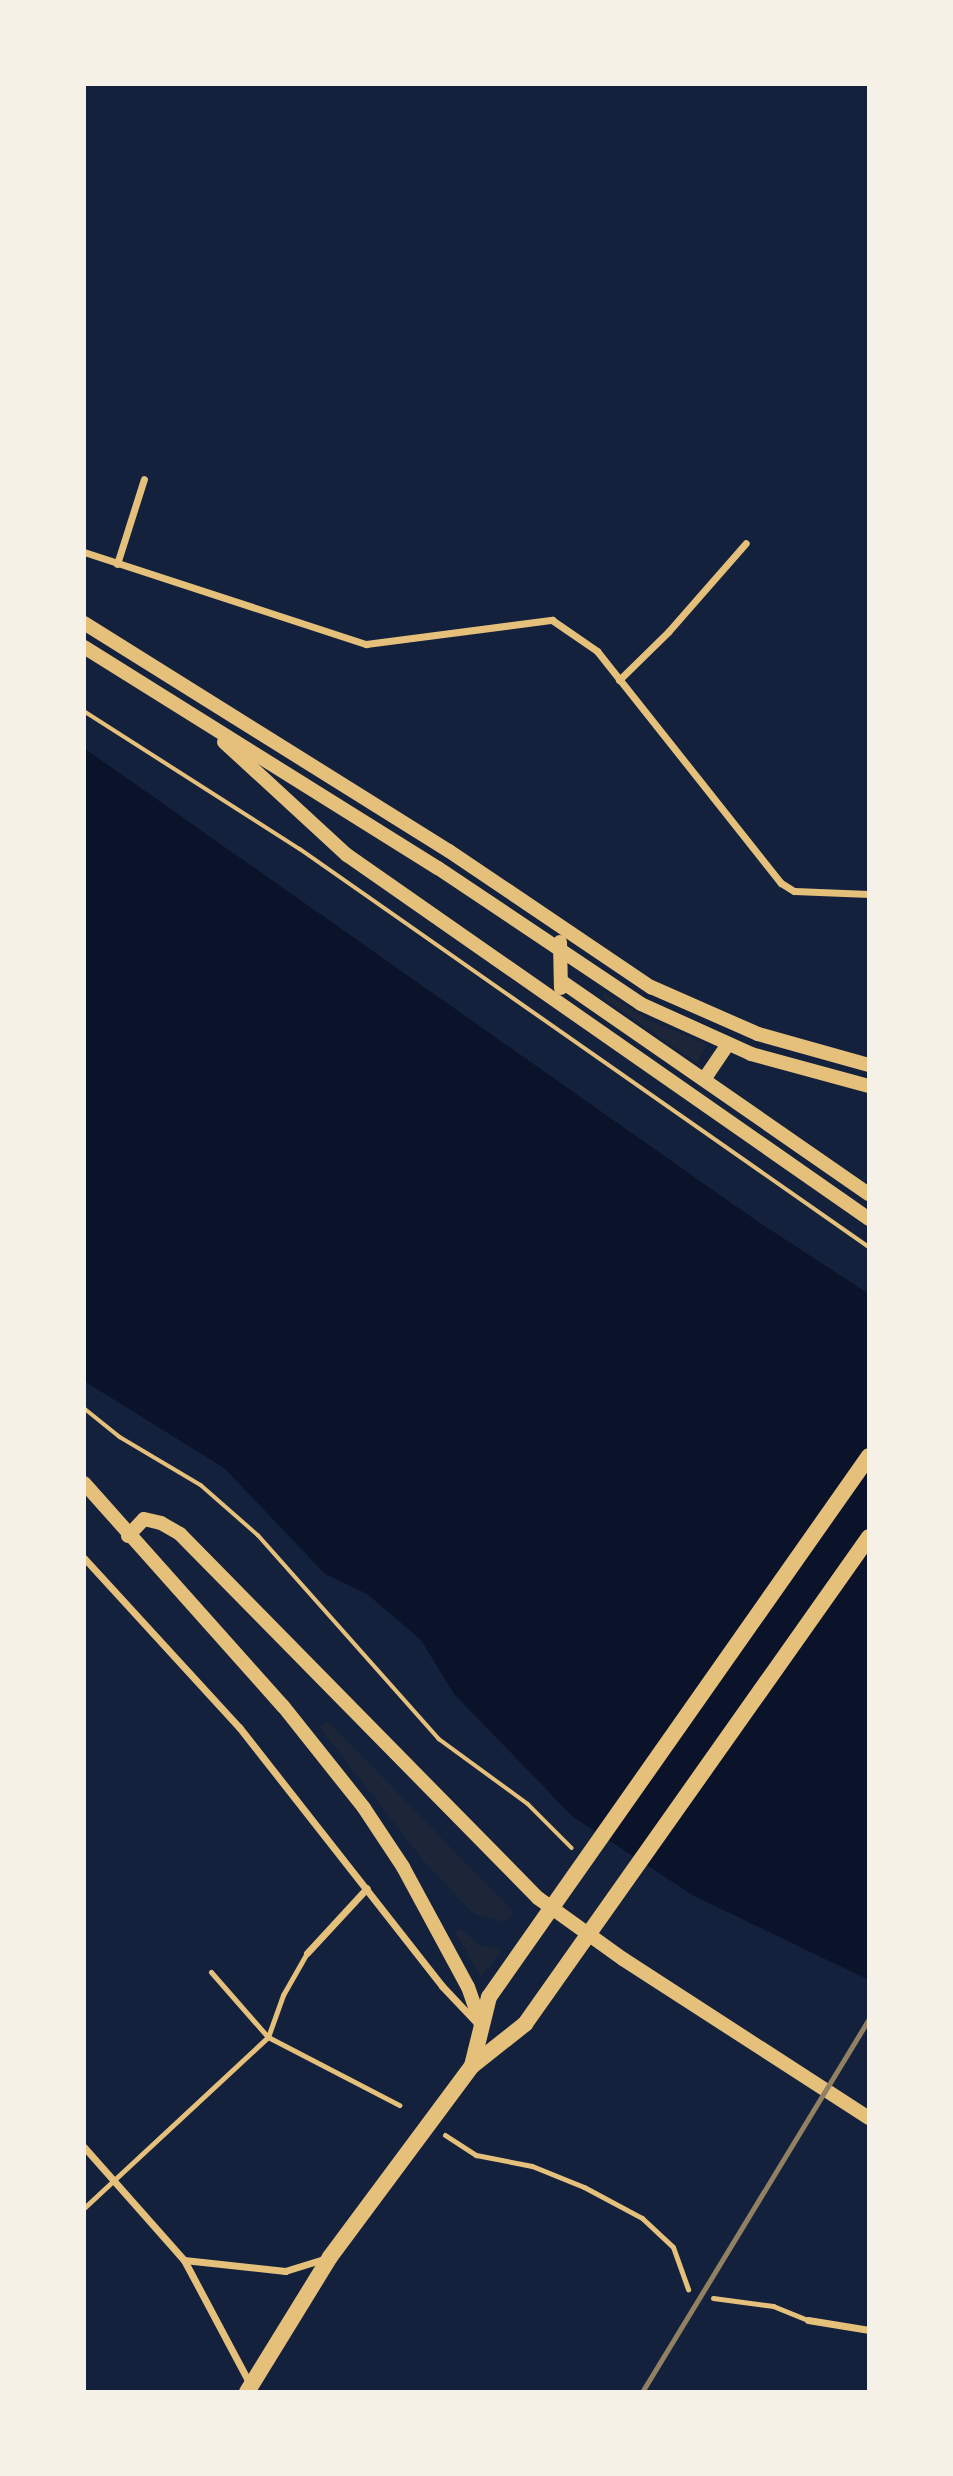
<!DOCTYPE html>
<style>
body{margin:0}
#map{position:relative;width:953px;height:2476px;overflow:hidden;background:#14213d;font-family:"Crimson Pro",serif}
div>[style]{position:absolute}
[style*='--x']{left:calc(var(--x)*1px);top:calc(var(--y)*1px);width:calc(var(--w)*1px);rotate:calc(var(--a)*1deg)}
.green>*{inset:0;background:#1d2539}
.water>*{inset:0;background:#0b132b}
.path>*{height:3.5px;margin:-1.75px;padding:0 1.75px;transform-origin:1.75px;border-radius:1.75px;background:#e5c07b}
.service>*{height:5px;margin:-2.5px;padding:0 2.5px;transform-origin:2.5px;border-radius:2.5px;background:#e5c07b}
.minor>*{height:7px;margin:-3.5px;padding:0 3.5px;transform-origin:3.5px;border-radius:3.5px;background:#e5c07b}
.secondary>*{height:14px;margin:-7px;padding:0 7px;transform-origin:7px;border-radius:7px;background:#e5c07b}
.primary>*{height:16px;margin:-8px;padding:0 8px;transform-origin:8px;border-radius:8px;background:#e5c07b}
.rail>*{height:5px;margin:-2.5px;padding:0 2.5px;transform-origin:2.5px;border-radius:2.5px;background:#918062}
span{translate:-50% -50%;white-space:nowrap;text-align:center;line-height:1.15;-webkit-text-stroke:5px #f6f1e7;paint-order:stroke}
.frame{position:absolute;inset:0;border:86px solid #f6f1e7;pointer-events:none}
</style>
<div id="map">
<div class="green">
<i style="clip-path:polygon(605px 993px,651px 1021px,707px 1045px,697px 1063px,602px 997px)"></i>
<i style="clip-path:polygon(328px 1721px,514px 1913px,505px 1922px,474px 1914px,427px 1865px,320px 1728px)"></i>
<i style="clip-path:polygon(460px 1929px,482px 1946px,503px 1949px,481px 1977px,455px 1932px)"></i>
</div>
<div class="water">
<i style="clip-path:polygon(84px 748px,757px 1221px,869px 1294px,869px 1980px,694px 1896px,573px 1817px,454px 1694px,421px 1640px,367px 1594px,325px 1574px,224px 1468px,84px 1381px)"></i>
</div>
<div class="path">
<i style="--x:84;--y:711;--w:256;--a:32.6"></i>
<i style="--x:300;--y:849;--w:694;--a:34.97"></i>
<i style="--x:84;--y:1408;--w:46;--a:38.9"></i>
<i style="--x:120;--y:1437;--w:94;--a:30.7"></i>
<i style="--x:201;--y:1485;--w:76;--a:41.3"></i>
<i style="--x:258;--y:1535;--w:273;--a:48.4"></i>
<i style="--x:439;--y:1739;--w:110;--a:36.1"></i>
<i style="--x:528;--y:1804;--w:62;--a:45"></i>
</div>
<div class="service">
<i style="--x:211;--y:1972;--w:86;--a:48.8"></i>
<i style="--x:268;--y:2037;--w:148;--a:27.4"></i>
<i style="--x:445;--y:2135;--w:37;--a:33"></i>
<i style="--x:476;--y:2155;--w:57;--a:11.1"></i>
<i style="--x:532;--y:2166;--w:56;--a:22"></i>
<i style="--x:584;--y:2187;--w:66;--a:28.1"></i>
<i style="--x:642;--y:2218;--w:42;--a:43.1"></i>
<i style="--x:673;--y:2247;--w:45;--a:70.3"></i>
<i style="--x:84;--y:2208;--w:251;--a:-42.9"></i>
<i style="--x:268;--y:2037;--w:45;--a:-70.3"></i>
<i style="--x:283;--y:1995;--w:48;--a:-60.3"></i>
<i style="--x:713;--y:2298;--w:61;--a:7.6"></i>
<i style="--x:773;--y:2306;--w:38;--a:22"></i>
</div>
<div class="minor">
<i style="--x:84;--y:552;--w:297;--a:18.1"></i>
<i style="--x:366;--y:644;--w:188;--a:-7.4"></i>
<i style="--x:552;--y:620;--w:55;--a:34.6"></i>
<i style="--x:597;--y:651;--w:296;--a:51.6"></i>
<i style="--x:781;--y:883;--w:15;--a:32"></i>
<i style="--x:794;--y:891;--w:75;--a:2.3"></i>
<i style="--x:117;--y:564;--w:89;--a:-72.4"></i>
<i style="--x:619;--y:680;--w:69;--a:-44.4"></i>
<i style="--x:668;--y:632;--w:118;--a:-48.8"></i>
<i style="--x:84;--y:1558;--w:229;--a:47.5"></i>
<i style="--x:239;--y:1727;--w:329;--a:51.9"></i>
<i style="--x:442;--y:1986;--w:50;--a:46.6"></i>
<i style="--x:307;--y:1953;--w:88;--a:-47.3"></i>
<i style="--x:84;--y:2147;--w:151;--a:48.5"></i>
<i style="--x:184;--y:2260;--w:140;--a:62"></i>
<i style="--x:184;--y:2260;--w:102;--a:6.2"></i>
<i style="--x:285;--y:2271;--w:44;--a:-17.2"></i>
<i style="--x:808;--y:2320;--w:62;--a:9.3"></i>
</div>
<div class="secondary">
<i style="--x:84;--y:623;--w:430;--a:32"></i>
<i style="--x:449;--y:851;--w:244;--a:34"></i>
<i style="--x:651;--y:987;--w:117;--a:23.7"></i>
<i style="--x:758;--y:1034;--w:115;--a:15.6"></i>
<i style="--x:84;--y:647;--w:417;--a:32"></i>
<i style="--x:438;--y:868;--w:244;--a:33.8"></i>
<i style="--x:641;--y:1004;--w:121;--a:24.4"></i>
<i style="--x:751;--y:1054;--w:122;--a:15.2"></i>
<i style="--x:224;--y:742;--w:167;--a:42.6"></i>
<i style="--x:347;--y:855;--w:636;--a:34.89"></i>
<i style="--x:560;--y:942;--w:46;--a:88.8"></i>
<i style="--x:561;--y:981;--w:374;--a:34.7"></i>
<i style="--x:705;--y:1078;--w:41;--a:-55.9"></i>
<i style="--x:84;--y:1483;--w:299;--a:48.3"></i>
<i style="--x:283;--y:1706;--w:130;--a:51.5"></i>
<i style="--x:364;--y:1808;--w:71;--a:56.5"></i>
<i style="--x:403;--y:1867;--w:136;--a:61.6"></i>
<i style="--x:468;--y:1987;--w:42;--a:70.7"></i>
<i style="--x:128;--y:1536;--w:23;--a:-47"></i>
<i style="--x:144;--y:1519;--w:17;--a:13"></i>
<i style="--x:161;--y:1523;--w:22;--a:30"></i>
<i style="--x:180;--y:1534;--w:511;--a:45.48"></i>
<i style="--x:538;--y:1898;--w:105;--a:35.7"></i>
<i style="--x:623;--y:1959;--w:293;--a:32.9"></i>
</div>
<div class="primary">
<i style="--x:472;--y:2066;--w:71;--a:-76.2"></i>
<i style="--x:489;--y:1997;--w:661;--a:-54.92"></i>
<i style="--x:247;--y:2392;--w:158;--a:-58.4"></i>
<i style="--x:330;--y:2257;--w:238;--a:-53.4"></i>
<i style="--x:472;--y:2066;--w:68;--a:-38.4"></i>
<i style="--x:525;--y:2024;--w:596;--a:-54.76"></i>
</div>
<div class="rail">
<i style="--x:642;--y:2392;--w:437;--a:-58.7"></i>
</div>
<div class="frame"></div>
</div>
